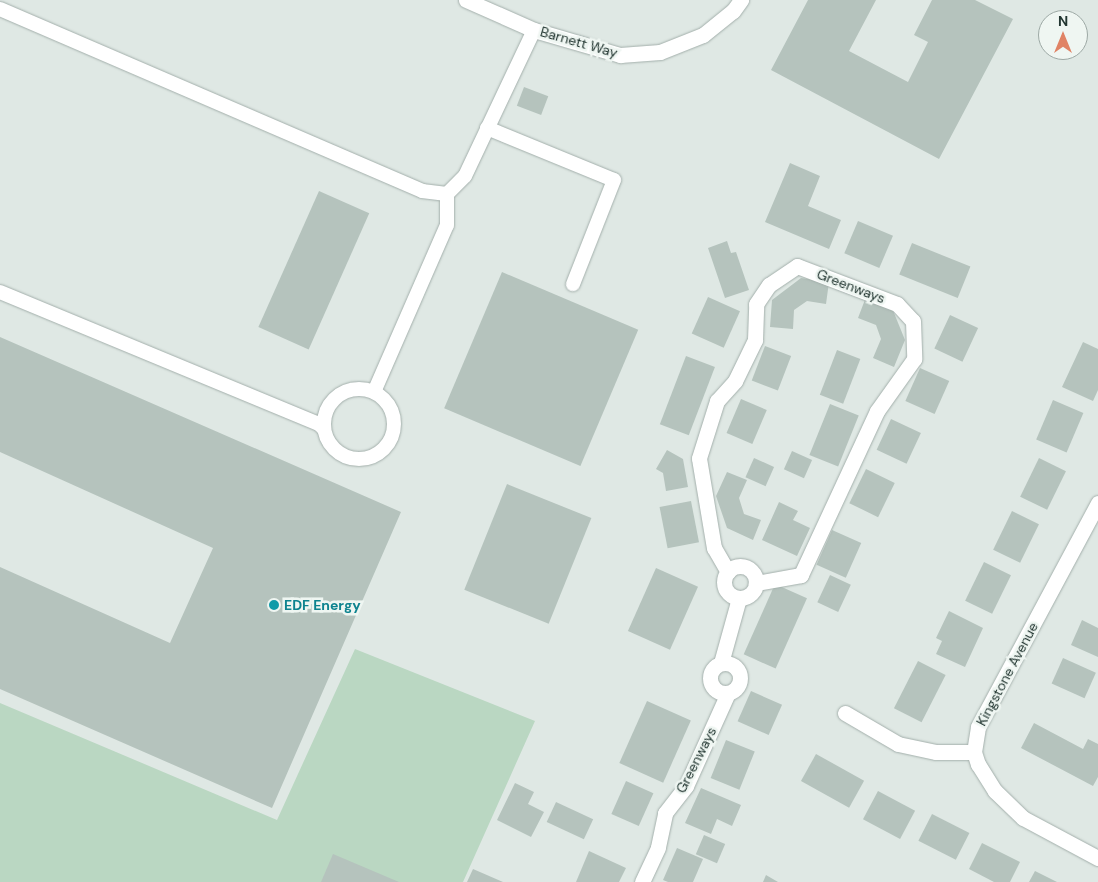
<!DOCTYPE html>
<style>
body{margin:0}
#map{position:relative;width:1098px;height:882px;overflow:hidden;background:#dfe8e4;font-family:"DM Sans",sans-serif}
div>[style]{position:absolute}
[style*='--x']{left:calc(var(--x)*1px);top:calc(var(--y)*1px);width:calc(var(--w)*1px);rotate:calc(var(--a)*1deg)}
.green>*{inset:0;background:#bad7c2}
.building>*{inset:0;background:#b5c3bd;transform-origin:0 0}
.roads{filter:drop-shadow(0 0 1px #a3afab) drop-shadow(0 0 1px #a3afab)}
.service>*{height:14px;margin:-7px;padding:0 7px;transform-origin:7px;border-radius:7px;background:#fff}
.service>.ring{margin:-7px;padding:0;box-sizing:content-box;background:none;border:14px solid #fff;border-radius:50%}
.minor>*{height:15px;margin:-7.5px;padding:0 7.5px;transform-origin:7.5px;border-radius:7.5px;background:#fff}
.minor>.ring{margin:-7.5px;padding:0;box-sizing:content-box;background:none;border:15px solid #fff;border-radius:50%}
.dots>*{width:14px;height:14px;translate:-50% -50%;box-sizing:border-box;border:2px solid #eff6f2;border-radius:50%}
span{translate:-50% -50%;white-space:nowrap;text-align:center;line-height:1.15;-webkit-text-stroke:5px #eff6f2;paint-order:stroke}
.street-label{font-size:14px;color:#223631}
.culture-label{font-size:14px;color:#0d838f;font-weight:700}
.left{translate:0 -50%;text-align:left}
.north{position:absolute;left:1038px;top:10px;width:50px;height:50px;box-sizing:border-box;background:#eff6f2;border:1px solid #9da9a5;border-radius:50%;rotate:0deg;font-size:14px;font-weight:700;line-height:20px;text-align:center;color:#223631}
.north::after{content:'';display:block;margin:auto;width:18px;height:22px;background:#e08365;clip-path:polygon(50% 0,100% 100%,50% 72%,0 100%)}
</style>
<div id="map">
<div class="green">
<i style="clip-path:polygon(355px 649px,535px 721px,463px 882px,0 882px,0 703px,277px 820px)"></i>
</div>
<div class="building">
<i style="clip-path:polygon(808px 0,876px 0,849px 51px,908px 82px,928px 42px,914px 35px,932px 0,975px 0,1013px 19px,939px 159px,771px 70px)"></i>
<i style="left:524px;top:87px;width:26px;height:20px;rotate:21deg"></i>
<i style="clip-path:polygon(790px 163px,820px 176px,808px 206px,841px 220px,829px 249px,765px 222px)"></i>
<i style="left:319px;top:191px;width:55px;height:149px;rotate:24deg"></i>
<i style="left:858px;top:221px;width:38px;height:35px;rotate:23deg"></i>
<i style="clip-path:polygon(727px 241px,731px 253px,736px 252px,749px 290px,725px 298px,708px 248px)"></i>
<i style="left:912px;top:243px;width:63px;height:34px;rotate:22deg"></i>
<i style="left:502px;top:272px;width:148px;height:148px;rotate:23deg"></i>
<i style="clip-path:polygon(801px 278px,829px 282px,826px 304px,807px 301px,794px 310px,793px 329px,770px 327px,772px 300px)"></i>
<i style="left:708px;top:297px;width:35px;height:40px;rotate:24deg"></i>
<i style="clip-path:polygon(866px 297px,892px 308px,905px 340px,894px 367px,873px 358px,881px 339px,876px 325px,858px 318px)"></i>
<i style="left:950px;top:315px;width:31px;height:37px;rotate:25deg"></i>
<i style="clip-path:polygon(0 337px,401px 512px,272px 808px,0 689px,0 567px,170px 643px,213px 548px,0 452px)"></i>
<i style="clip-path:polygon(1083px 342px,1098px 349px,1098px 390px,1093px 401px,1062px 387px)"></i>
<i style="left:765px;top:346px;width:28px;height:37px;rotate:21deg"></i>
<i style="left:837px;top:350px;width:25px;height:48px;rotate:21deg"></i>
<i style="left:686px;top:356px;width:31px;height:73px;rotate:21deg"></i>
<i style="left:920px;top:368px;width:32px;height:36px;rotate:24deg"></i>
<i style="left:741px;top:399px;width:28px;height:37px;rotate:23deg"></i>
<i style="left:1053px;top:400px;width:33px;height:43px;rotate:23deg"></i>
<i style="left:830px;top:404px;width:31px;height:55px;rotate:22deg"></i>
<i style="left:891px;top:419px;width:33px;height:34px;rotate:25deg"></i>
<i style="clip-path:polygon(667px 450px,683px 459px,688px 487px,666px 491px,663px 473px,656px 469px)"></i>
<i style="left:792px;top:451px;width:22px;height:20px;rotate:24deg"></i>
<i style="left:754px;top:458px;width:22px;height:21px;rotate:24deg"></i>
<i style="left:1039px;top:458px;width:30px;height:43px;rotate:26deg"></i>
<i style="left:866px;top:469px;width:32px;height:38px;rotate:26deg"></i>
<i style="clip-path:polygon(727px 472px,747px 480px,739px 498px,744px 514px,761px 520px,753px 540px,727px 528px,716px 496px)"></i>
<i style="left:507px;top:484px;width:91px;height:114px;rotate:22deg"></i>
<i style="left:691px;top:501px;width:42px;height:32px;rotate:79deg"></i>
<i style="clip-path:polygon(779px 502px,798px 511px,793px 520px,810px 528px,797px 556px,762px 540px)"></i>
<i style="left:1012px;top:511px;width:30px;height:43px;rotate:26deg"></i>
<i style="left:832px;top:530px;width:32px;height:38px;rotate:24deg"></i>
<i style="left:984px;top:562px;width:30px;height:43px;rotate:26deg"></i>
<i style="left:656px;top:568px;width:46px;height:69px;rotate:24deg"></i>
<i style="left:830px;top:575px;width:23px;height:30px;rotate:25deg"></i>
<i style="left:775px;top:584px;width:35px;height:77px;rotate:24deg"></i>
<i style="clip-path:polygon(949px 611px,983px 628px,965px 667px,936px 654px,942px 641px,936px 638px)"></i>
<i style="clip-path:polygon(1082px 620px,1098px 628px,1098px 657px,1071px 645px)"></i>
<i style="left:1063px;top:658px;width:36px;height:28px;rotate:24deg"></i>
<i style="left:918px;top:661px;width:31px;height:53px;rotate:27deg"></i>
<i style="left:751px;top:691px;width:34px;height:33px;rotate:24deg"></i>
<i style="left:647px;top:701px;width:48px;height:68px;rotate:24deg"></i>
<i style="clip-path:polygon(1034px 723px,1083px 749px,1088px 739px,1098px 744px,1098px 777px,1093px 786px,1021px 748px)"></i>
<i style="left:726px;top:740px;width:31px;height:41px;rotate:22deg"></i>
<i style="left:816px;top:754px;width:55px;height:31px;rotate:29deg"></i>
<i style="left:626px;top:781px;width:30px;height:36px;rotate:24deg"></i>
<i style="clip-path:polygon(515px 783px,534px 792px,528px 804px,544px 812px,531px 837px,497px 820px)"></i>
<i style="clip-path:polygon(701px 788px,741px 805px,732px 826px,717px 819px,711px 834px,685px 823px)"></i>
<i style="left:878px;top:791px;width:42px;height:32px;rotate:28deg"></i>
<i style="left:556px;top:802px;width:41px;height:22px;rotate:25deg"></i>
<i style="left:932px;top:814px;width:42px;height:30px;rotate:27deg"></i>
<i style="left:704px;top:835px;width:23px;height:21px;rotate:23deg"></i>
<i style="clip-path:polygon(982px 843px,1020px 862px,1010px 882px,994px 882px,969px 869px)"></i>
<i style="clip-path:polygon(677px 848px,703px 859px,693px 882px,668px 882px,663px 880px)"></i>
<i style="clip-path:polygon(589px 851px,626px 868px,619px 882px,576px 882px)"></i>
<i style="clip-path:polygon(333px 854px,399px 882px,321px 882px)"></i>
<i style="clip-path:polygon(473px 869px,503px 882px,467px 882px)"></i>
<i style="clip-path:polygon(1035px 871px,1057px 882px,1029px 882px)"></i>
<i style="clip-path:polygon(766px 875px,778px 882px,763px 882px)"></i>
</div>
<div class="roads">
<div class="service">
<i style="--x:0;--y:9;--w:460;--a:23.3"></i>
<i style="--x:422;--y:191;--w:25;--a:7"></i>
<i style="--x:447;--y:194;--w:25;--a:-45"></i>
<i style="--x:465;--y:176;--w:161;--a:-64.7"></i>
<i style="--x:487;--y:128;--w:137;--a:22.3"></i>
<i style="--x:614;--y:180;--w:112;--a:111.5"></i>
<i style="--x:0;--y:292;--w:345;--a:22.5"></i>
<i style="--x:319;--y:424;--w:7;--a:45"></i>
<i class="ring" style="left:324px;top:389px;width:56px;height:56px"></i>
<i style="--x:374;--y:392;--w:182;--a:-66.4"></i>
<i style="--x:447;--y:225;--w:31;--a:-90"></i>
</div>
<div class="minor">
<i style="--x:466;--y:0;--w:74;--a:23.8"></i>
<i style="--x:534;--y:30;--w:90;--a:16.2"></i>
<i style="--x:620;--y:55;--w:40;--a:-4.3"></i>
<i style="--x:660;--y:52;--w:46;--a:-21.6"></i>
<i style="--x:703;--y:35;--w:38;--a:-39"></i>
<i style="--x:733;--y:11;--w:14;--a:-54"></i>
<i style="--x:1098;--y:503;--w:254;--a:118.2"></i>
<i style="--x:978;--y:727;--w:25;--a:99"></i>
<i style="--x:974;--y:752;--w:13;--a:72"></i>
<i style="--x:978;--y:764;--w:32;--a:58"></i>
<i style="--x:995;--y:791;--w:39;--a:44"></i>
<i style="--x:1023;--y:818;--w:85;--a:28.1"></i>
<i class="ring" style="left:724px;top:566px;width:17px;height:17px"></i>
<i style="--x:728;--y:572;--w:28;--a:-120"></i>
<i style="--x:714;--y:548;--w:91;--a:-99.5"></i>
<i style="--x:699;--y:458;--w:60;--a:-72.5"></i>
<i style="--x:717;--y:401;--w:27;--a:-48"></i>
<i style="--x:735;--y:381;--w:46;--a:-64"></i>
<i style="--x:755;--y:340;--w:36;--a:-88"></i>
<i style="--x:756;--y:304;--w:23;--a:-56"></i>
<i style="--x:769;--y:285;--w:34;--a:-34"></i>
<i style="--x:797;--y:266;--w:107;--a:20.8"></i>
<i style="--x:897;--y:304;--w:23;--a:47"></i>
<i style="--x:913;--y:321;--w:38;--a:88"></i>
<i style="--x:914;--y:359;--w:64;--a:125.4"></i>
<i style="--x:877;--y:411;--w:181;--a:114.9"></i>
<i style="--x:801;--y:575;--w:46;--a:169.9"></i>
<i class="ring" style="left:710px;top:663px;width:15px;height:15px"></i>
<i style="--x:721;--y:663;--w:67;--a:-74.5"></i>
<i style="--x:845;--y:713;--w:61;--a:30.3"></i>
<i style="--x:898;--y:744;--w:39;--a:12"></i>
<i style="--x:936;--y:752;--w:38;--a:0"></i>
<i style="--x:642;--y:882;--w:38;--a:-65"></i>
<i style="--x:658;--y:847;--w:35;--a:-78"></i>
<i style="--x:665;--y:813;--w:34;--a:-52"></i>
<i style="--x:686;--y:786;--w:102;--a:-65.7"></i>
</div>
</div>
<div class="dots">
<i style="left:274px;top:605px;background:#0f9aa8"></i>
</div>
<div class="street-label">
<span style="left:579px;top:42px;rotate:16deg">Barnett Way</span>
<span style="left:851px;top:286px;rotate:21deg">Greenways</span>
<span style="left:1007px;top:674px;rotate:-62deg">Kingstone Avenue</span>
<span style="left:696px;top:760px;rotate:-63deg">Greenways</span>
</div>
<div class="culture-label">
<span class="left" style="left:284px;top:605px">EDF Energy</span>
</div>
<div class="north">N</div>
</div>
